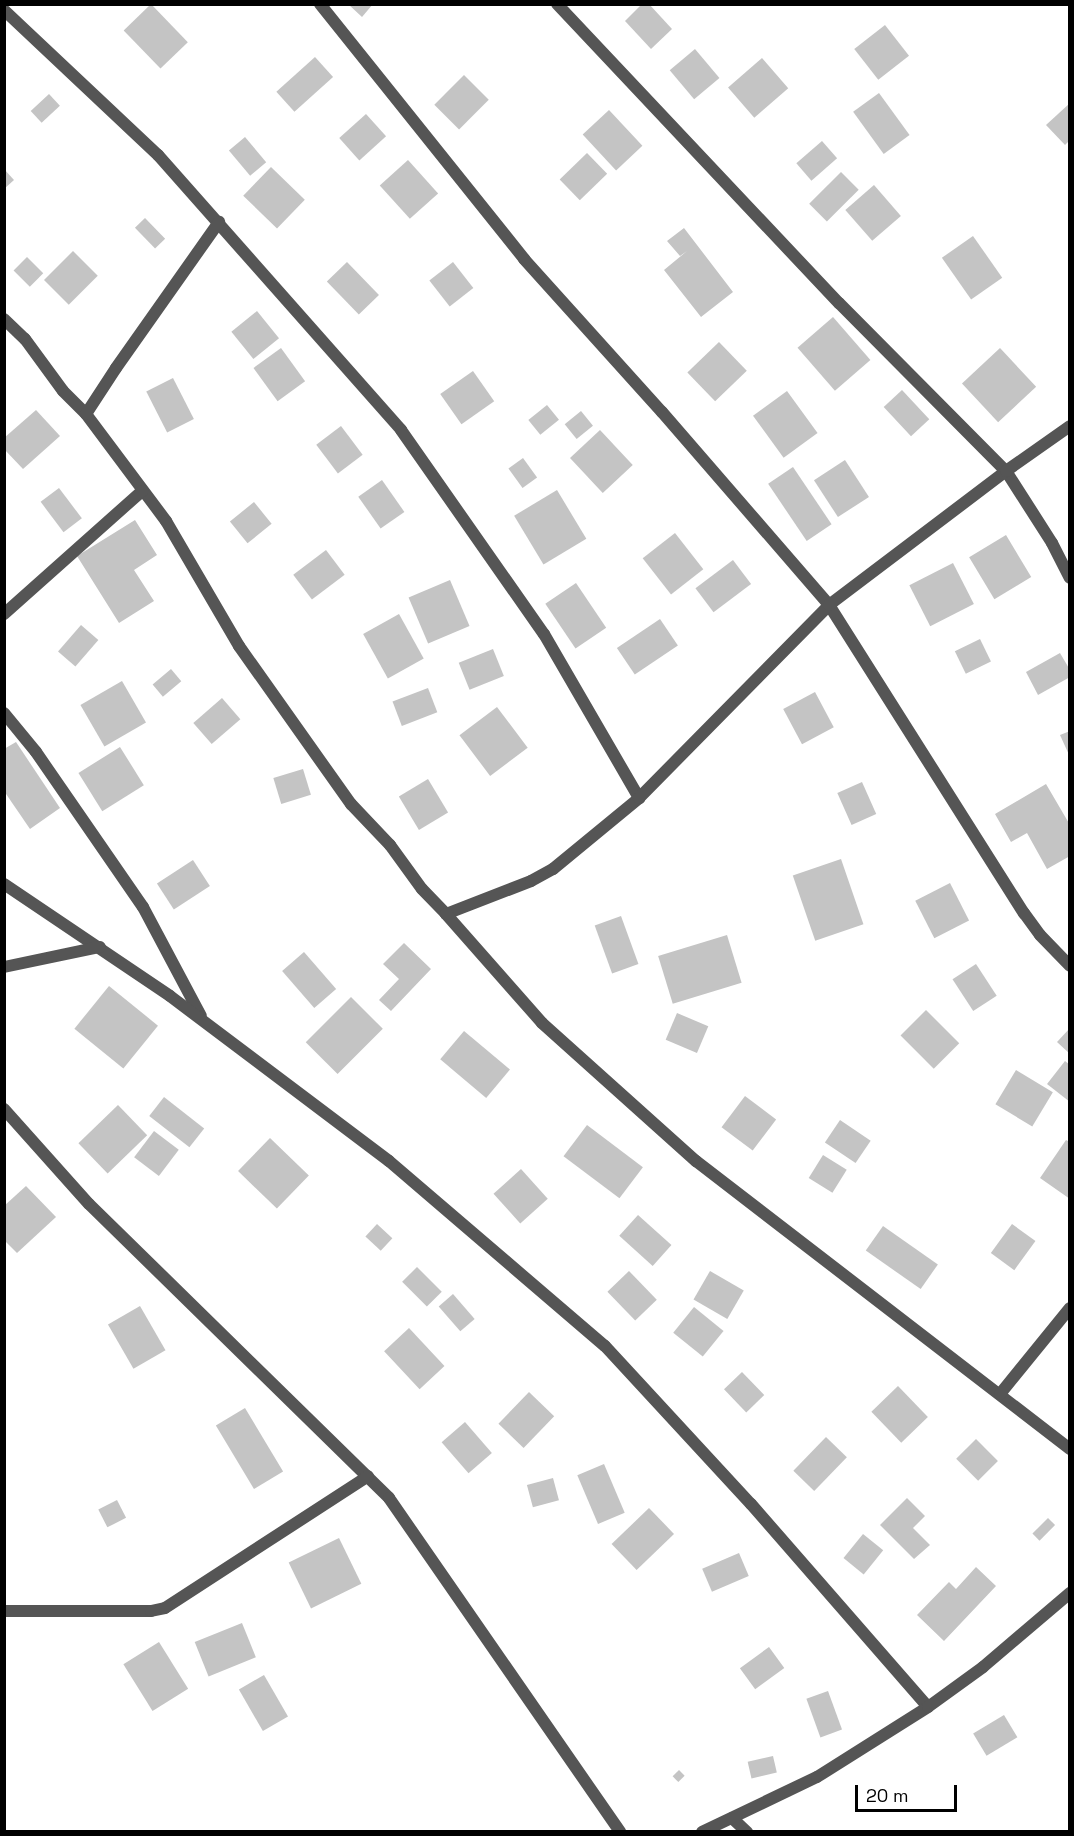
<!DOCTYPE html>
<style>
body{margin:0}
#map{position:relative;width:1074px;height:1836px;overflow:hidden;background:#fff;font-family:"Space Grotesk",sans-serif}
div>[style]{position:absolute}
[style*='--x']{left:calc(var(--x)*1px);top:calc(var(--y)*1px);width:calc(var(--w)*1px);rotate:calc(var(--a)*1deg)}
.building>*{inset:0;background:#c4c4c4;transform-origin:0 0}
.minor>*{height:12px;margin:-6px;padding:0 6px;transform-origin:6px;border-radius:6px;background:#555}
span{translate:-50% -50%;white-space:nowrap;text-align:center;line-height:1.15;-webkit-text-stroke:6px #fff;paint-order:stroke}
.frame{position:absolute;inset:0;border:6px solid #000;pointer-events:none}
.scale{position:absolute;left:855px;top:1785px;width:102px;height:27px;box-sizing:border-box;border:3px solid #000;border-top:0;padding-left:8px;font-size:18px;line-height:21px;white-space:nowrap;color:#000;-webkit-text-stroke:4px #fff;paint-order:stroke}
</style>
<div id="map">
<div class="building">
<i style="left:151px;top:4px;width:53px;height:38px;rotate:46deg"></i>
<i style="clip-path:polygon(348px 4px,373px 4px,362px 17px)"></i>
<i style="clip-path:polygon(642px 4px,649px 4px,672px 29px,651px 49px,625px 21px)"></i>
<i style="left:885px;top:25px;width:39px;height:39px;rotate:52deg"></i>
<i style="left:695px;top:49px;width:38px;height:33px;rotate:50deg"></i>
<i style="left:315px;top:57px;width:27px;height:52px;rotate:48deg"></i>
<i style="left:762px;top:58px;width:40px;height:45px;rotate:49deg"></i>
<i style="left:464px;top:75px;width:35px;height:42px;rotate:45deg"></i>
<i style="left:879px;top:93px;width:52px;height:32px;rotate:54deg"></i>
<i style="left:49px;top:94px;width:16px;height:25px;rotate:47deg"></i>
<i style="clip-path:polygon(1070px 103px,1070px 140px,1065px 145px,1046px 125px)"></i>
<i style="left:609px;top:110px;width:49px;height:36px;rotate:47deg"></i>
<i style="left:366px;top:114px;width:30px;height:36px;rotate:48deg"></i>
<i style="left:245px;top:137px;width:33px;height:21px;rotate:50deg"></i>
<i style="left:822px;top:141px;width:23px;height:34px;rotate:49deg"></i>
<i style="left:587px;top:153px;width:29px;height:38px;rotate:46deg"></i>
<i style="left:408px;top:160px;width:45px;height:38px;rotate:48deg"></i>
<i style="left:271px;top:167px;width:47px;height:40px;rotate:44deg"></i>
<i style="clip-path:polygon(4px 169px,14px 180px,4px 189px)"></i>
<i style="left:841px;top:172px;width:25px;height:45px;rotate:45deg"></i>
<i style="left:874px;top:185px;width:41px;height:38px;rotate:49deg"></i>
<i style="left:145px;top:218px;width:29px;height:14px;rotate:46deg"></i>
<i style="clip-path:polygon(684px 228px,733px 292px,701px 317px,664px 270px,687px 251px,680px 256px,667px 241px)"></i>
<i style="left:973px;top:236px;width:51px;height:38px;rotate:55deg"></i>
<i style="left:73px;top:251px;width:35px;height:41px;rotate:45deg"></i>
<i style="left:27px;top:257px;width:23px;height:19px;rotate:45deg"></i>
<i style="left:347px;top:262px;width:46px;height:28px;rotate:46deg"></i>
<i style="left:453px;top:262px;width:33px;height:30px;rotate:52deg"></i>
<i style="left:257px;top:311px;width:35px;height:33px;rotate:51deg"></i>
<i style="left:833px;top:317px;width:57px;height:47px;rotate:49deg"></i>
<i style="left:719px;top:342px;width:40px;height:44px;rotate:46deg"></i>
<i style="left:281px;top:348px;width:41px;height:34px;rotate:54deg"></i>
<i style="left:1000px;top:348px;width:53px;height:52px;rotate:47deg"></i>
<i style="left:473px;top:371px;width:37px;height:40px;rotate:55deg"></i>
<i style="left:173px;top:378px;width:46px;height:30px;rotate:63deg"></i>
<i style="left:902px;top:390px;width:40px;height:25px;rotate:47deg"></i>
<i style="left:787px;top:391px;width:52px;height:42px;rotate:54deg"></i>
<i style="left:547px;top:405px;width:19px;height:24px;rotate:51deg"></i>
<i style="clip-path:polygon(36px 410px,60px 436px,23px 469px,4px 449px,4px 438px)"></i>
<i style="left:581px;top:411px;width:19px;height:21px;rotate:51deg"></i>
<i style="left:341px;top:426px;width:36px;height:31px;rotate:53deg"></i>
<i style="left:600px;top:430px;width:48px;height:41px;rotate:47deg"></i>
<i style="left:523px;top:458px;width:24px;height:18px;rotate:54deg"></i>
<i style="left:845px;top:460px;width:44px;height:37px;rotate:57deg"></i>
<i style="left:793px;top:467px;width:69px;height:30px;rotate:56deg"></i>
<i style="left:382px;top:480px;width:39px;height:29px;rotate:55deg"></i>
<i style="left:59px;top:488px;width:38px;height:23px;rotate:53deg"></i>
<i style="left:557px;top:490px;width:57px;height:50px;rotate:59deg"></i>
<i style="left:254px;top:502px;width:28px;height:31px;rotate:51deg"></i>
<i style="clip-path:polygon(135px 520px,157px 555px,134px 570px,154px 601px,119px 623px,77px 556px)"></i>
<i style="left:675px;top:533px;width:46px;height:41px;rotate:52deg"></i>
<i style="left:1006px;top:535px;width:49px;height:43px;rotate:59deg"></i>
<i style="left:326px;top:550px;width:31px;height:41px;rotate:53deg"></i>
<i style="left:733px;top:560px;width:30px;height:47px;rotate:53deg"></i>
<i style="left:953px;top:563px;width:46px;height:49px;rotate:63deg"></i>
<i style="left:450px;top:580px;width:50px;height:45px;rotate:67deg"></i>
<i style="left:576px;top:583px;width:54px;height:37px;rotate:56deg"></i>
<i style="left:399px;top:614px;width:51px;height:41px;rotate:61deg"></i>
<i style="left:660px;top:619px;width:32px;height:52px;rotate:56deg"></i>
<i style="left:81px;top:625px;width:23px;height:35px;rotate:41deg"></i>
<i style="left:980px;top:639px;width:25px;height:28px;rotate:64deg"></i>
<i style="left:493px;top:649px;width:29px;height:37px;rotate:68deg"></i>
<i style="clip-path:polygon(1060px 653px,1070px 670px,1070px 677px,1038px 695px,1026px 672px)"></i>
<i style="left:171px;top:669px;width:16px;height:24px;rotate:50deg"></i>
<i style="left:122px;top:681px;width:48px;height:48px;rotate:60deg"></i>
<i style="left:428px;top:688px;width:26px;height:38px;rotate:69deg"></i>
<i style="left:815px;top:692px;width:40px;height:36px;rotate:62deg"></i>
<i style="left:222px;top:698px;width:28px;height:38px;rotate:49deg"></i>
<i style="left:497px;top:707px;width:51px;height:47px;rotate:53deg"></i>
<i style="clip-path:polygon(1070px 731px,1070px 757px,1060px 735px)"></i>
<i style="clip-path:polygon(16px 742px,60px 808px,30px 829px,4px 791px,4px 749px)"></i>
<i style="left:120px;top:747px;width:45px;height:49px;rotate:58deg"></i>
<i style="left:303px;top:769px;width:27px;height:31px;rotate:73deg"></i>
<i style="left:428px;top:779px;width:39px;height:34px;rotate:59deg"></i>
<i style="left:862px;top:782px;width:35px;height:27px;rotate:66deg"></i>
<i style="clip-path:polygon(1046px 784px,1070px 825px,1070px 856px,1047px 869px,1027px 833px,1011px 842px,995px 814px)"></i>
<i style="left:841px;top:859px;width:69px;height:51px;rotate:71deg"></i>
<i style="left:193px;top:860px;width:31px;height:43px;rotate:57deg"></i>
<i style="left:950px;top:883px;width:42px;height:39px;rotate:63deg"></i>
<i style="left:621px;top:916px;width:51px;height:28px;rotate:70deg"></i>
<i style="left:727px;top:935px;width:50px;height:72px;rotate:73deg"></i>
<i style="clip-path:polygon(404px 943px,431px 969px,391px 1011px,379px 1000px,399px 979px,383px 964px)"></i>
<i style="left:304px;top:952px;width:49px;height:29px;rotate:49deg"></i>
<i style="left:976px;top:964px;width:38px;height:28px;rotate:57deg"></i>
<i style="left:109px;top:986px;width:63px;height:55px;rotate:39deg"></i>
<i style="left:351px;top:997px;width:45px;height:64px;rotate:45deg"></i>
<i style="left:926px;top:1010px;width:47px;height:36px;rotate:45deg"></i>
<i style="left:677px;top:1013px;width:34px;height:29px;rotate:23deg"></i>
<i style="clip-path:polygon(1070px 1028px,1070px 1054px,1057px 1042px)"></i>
<i style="left:464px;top:1031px;width:60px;height:37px;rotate:40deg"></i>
<i style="clip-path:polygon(1065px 1061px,1070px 1065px,1070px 1102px,1047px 1084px)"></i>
<i style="left:1016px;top:1070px;width:43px;height:40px;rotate:31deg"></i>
<i style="left:745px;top:1096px;width:39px;height:39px;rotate:37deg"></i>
<i style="left:164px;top:1097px;width:51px;height:24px;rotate:38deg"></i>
<i style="left:118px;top:1105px;width:42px;height:55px;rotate:46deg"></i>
<i style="left:840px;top:1120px;width:37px;height:27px;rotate:34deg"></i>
<i style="left:587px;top:1125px;width:70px;height:39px;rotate:37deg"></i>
<i style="left:154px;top:1131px;width:31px;height:33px;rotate:37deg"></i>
<i style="left:270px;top:1138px;width:54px;height:46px;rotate:44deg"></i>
<i style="clip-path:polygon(1066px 1140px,1070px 1142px,1070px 1199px,1040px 1178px)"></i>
<i style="left:823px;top:1155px;width:28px;height:27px;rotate:32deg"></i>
<i style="left:521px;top:1169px;width:40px;height:37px;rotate:48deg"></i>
<i style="clip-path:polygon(26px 1186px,56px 1217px,17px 1253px,4px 1240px,4px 1206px)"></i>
<i style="left:638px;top:1215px;width:45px;height:28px;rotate:42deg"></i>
<i style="left:377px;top:1224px;width:21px;height:17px;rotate:43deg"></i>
<i style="left:1012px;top:1224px;width:29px;height:36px;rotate:36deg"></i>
<i style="left:883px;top:1226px;width:67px;height:30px;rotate:35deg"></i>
<i style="left:417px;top:1267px;width:35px;height:21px;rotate:45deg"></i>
<i style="left:629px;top:1271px;width:40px;height:30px;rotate:46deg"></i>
<i style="left:710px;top:1271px;width:39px;height:33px;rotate:30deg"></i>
<i style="left:453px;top:1294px;width:33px;height:19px;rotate:49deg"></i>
<i style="left:140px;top:1306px;width:51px;height:37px;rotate:60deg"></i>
<i style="left:694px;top:1307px;width:38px;height:33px;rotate:39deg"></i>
<i style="left:409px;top:1328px;width:52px;height:34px;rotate:47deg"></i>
<i style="left:742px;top:1372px;width:32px;height:25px;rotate:46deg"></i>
<i style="left:898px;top:1386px;width:43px;height:37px;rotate:46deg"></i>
<i style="left:529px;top:1392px;width:35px;height:44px;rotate:44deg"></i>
<i style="left:245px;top:1408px;width:74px;height:34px;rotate:59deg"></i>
<i style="left:465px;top:1422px;width:41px;height:31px;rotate:49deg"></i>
<i style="left:826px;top:1437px;width:29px;height:47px;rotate:44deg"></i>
<i style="left:976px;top:1439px;width:31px;height:28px;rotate:45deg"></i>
<i style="left:604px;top:1464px;width:53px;height:29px;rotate:67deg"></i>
<i style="left:553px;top:1478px;width:23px;height:27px;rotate:75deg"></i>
<i style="clip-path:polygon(907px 1498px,925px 1516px,913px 1528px,930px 1545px,914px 1559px,880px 1525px)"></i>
<i style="left:117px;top:1500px;width:20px;height:21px;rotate:63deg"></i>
<i style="left:649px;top:1508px;width:36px;height:52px;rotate:46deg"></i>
<i style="left:1048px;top:1518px;width:10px;height:22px;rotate:45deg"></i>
<i style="left:863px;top:1534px;width:26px;height:31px;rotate:39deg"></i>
<i style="left:339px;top:1538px;width:51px;height:56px;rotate:64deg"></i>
<i style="left:739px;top:1553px;width:25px;height:40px;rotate:67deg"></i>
<i style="clip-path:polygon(976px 1567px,996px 1586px,944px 1641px,917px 1615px,949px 1582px,956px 1589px)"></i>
<i style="left:242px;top:1623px;width:37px;height:51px;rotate:68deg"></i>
<i style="left:159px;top:1642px;width:55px;height:42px;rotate:58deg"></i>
<i style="left:769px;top:1647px;width:26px;height:36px;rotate:54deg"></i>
<i style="left:264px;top:1675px;width:48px;height:29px;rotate:60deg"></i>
<i style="left:828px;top:1691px;width:41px;height:23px;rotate:70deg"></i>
<i style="left:1004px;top:1715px;width:26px;height:36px;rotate:59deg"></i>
<i style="left:773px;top:1756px;width:17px;height:26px;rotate:77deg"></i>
<i style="left:679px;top:1770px;width:8px;height:9px;rotate:45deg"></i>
</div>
<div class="minor">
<i style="--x:320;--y:4;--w:327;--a:51.3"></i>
<i style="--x:524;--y:259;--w:206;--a:48"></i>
<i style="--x:662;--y:412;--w:255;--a:49.1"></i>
<i style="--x:829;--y:605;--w:365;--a:57.7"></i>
<i style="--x:1024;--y:913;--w:27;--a:54"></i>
<i style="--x:1040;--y:935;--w:43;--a:45.9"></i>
<i style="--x:557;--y:4;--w:411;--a:46.7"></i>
<i style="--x:839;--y:303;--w:237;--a:45.2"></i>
<i style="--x:1006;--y:471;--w:85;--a:57.4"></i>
<i style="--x:1052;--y:543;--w:39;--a:63"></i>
<i style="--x:4;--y:10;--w:212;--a:43.3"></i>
<i style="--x:158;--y:155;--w:367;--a:48.5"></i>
<i style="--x:401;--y:430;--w:249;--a:55"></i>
<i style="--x:544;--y:634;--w:190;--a:59.9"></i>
<i style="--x:4;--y:319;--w:29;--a:44"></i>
<i style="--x:25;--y:339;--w:64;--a:53.8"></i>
<i style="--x:63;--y:391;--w:33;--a:45"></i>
<i style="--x:86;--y:414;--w:134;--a:53.2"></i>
<i style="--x:166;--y:521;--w:145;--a:59.7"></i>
<i style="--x:239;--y:646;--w:194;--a:54.7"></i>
<i style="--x:351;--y:804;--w:57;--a:46.4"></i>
<i style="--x:390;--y:845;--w:54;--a:54"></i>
<i style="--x:422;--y:889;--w:35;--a:46"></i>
<i style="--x:446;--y:914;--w:91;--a:-21.2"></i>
<i style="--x:531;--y:881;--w:25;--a:-29"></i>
<i style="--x:553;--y:869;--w:112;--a:-39.5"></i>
<i style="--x:639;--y:798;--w:271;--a:-45.4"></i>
<i style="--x:829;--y:605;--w:222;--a:-37.1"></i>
<i style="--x:1006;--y:471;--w:78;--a:-35.1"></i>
<i style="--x:86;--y:414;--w:55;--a:-56.9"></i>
<i style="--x:116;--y:368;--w:179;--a:-54.8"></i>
<i style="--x:4;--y:614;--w:185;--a:-41.7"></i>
<i style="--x:4;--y:713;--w:50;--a:50.6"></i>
<i style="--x:36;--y:752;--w:188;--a:55.4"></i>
<i style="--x:143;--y:907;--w:123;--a:62"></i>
<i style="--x:4;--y:884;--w:200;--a:34"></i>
<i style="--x:170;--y:996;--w:274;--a:37"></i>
<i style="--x:389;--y:1161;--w:284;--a:40.6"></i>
<i style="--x:605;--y:1346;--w:215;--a:47.3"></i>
<i style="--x:751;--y:1504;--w:269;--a:48.9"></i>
<i style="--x:446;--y:914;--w:145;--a:48.6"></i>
<i style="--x:542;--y:1023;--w:207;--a:41.9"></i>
<i style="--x:696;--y:1161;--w:472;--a:37.6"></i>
<i style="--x:4;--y:967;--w:98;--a:-11.8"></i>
<i style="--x:4;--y:1109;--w:127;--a:48.2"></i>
<i style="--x:89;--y:1204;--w:420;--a:44.4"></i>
<i style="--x:389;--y:1498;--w:406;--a:55.3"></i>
<i style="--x:1000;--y:1394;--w:111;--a:-50.9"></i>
<i style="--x:4;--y:1611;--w:147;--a:0"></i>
<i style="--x:151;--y:1611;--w:14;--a:-12"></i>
<i style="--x:165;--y:1608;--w:242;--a:-33"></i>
<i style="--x:732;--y:1818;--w:21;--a:43"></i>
<i style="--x:702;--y:1832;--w:127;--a:-25.6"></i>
<i style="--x:817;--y:1777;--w:131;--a:-32.2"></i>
<i style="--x:928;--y:1707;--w:68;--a:-36"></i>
<i style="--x:983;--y:1667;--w:114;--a:-40.4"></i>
</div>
<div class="frame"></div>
<div class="scale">20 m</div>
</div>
